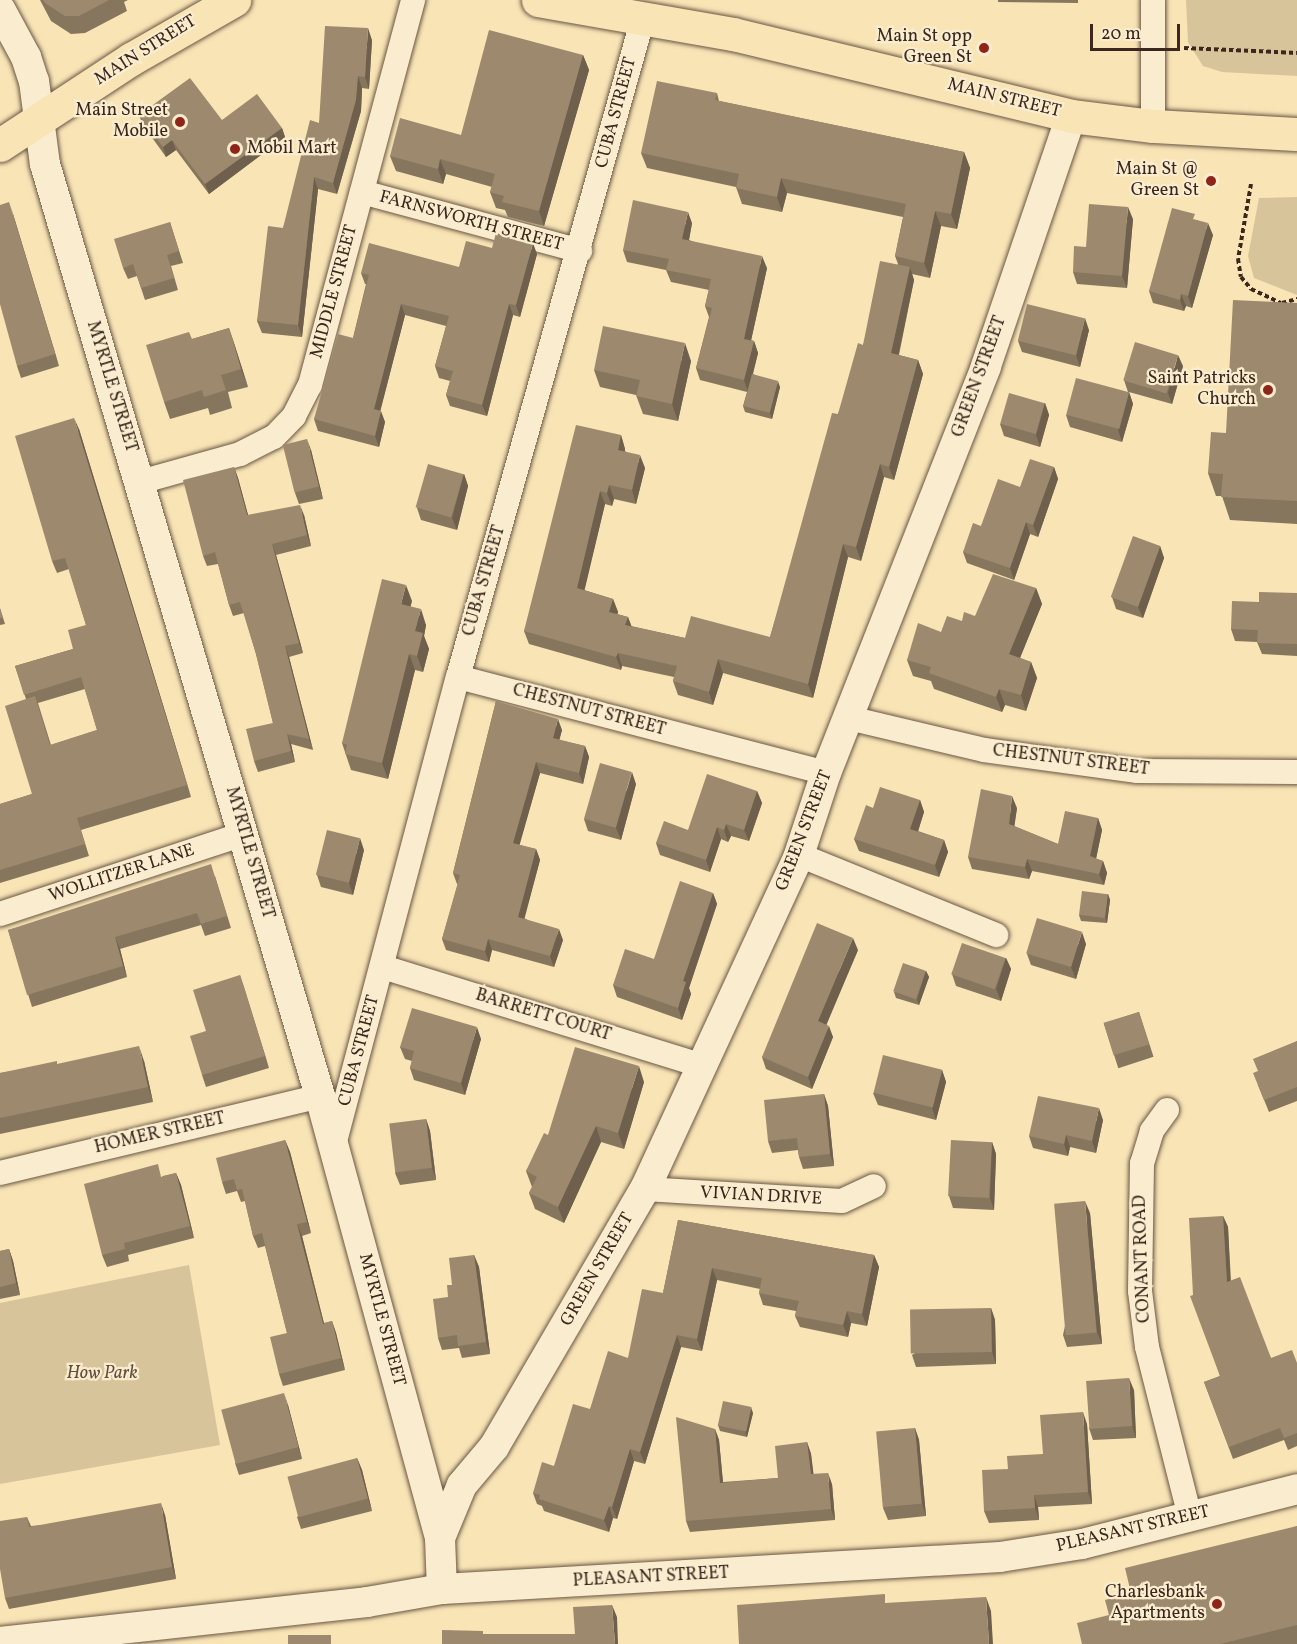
<!DOCTYPE html>
<style>
body{margin:0}
#map{position:relative;width:1297px;height:1644px;overflow:hidden;background:#f8e4b5;font-family:Vollkorn,serif}
div>[style]{position:absolute}
[style*='--x']{left:calc(var(--x)*1px);top:calc(var(--y)*1px);width:calc(var(--w)*1px);rotate:calc(var(--a)*1deg)}
.green>*{inset:0;background:#d8c49b}
.path>*{height:4px;margin-top:-2px;transform-origin:0;background:repeating-linear-gradient(90deg,#3b271e 0 4.5px,transparent 0 7.5px)}
.roads{filter:drop-shadow(0 0 2px #6a5644) drop-shadow(0 0 2px #6a5644)}
.minor>*{height:24px;margin:-12px;padding:0 12px;transform-origin:12px;border-radius:12px;background:#faedcf}
.tertiary>*{height:30px;margin:-15px;padding:0 15px;transform-origin:15px;border-radius:15px;background:#faedcf}
.primary>*{height:33px;margin:-16.5px;padding:0 16.5px;transform-origin:16.5px;border-radius:16.5px;background:#f8e4b5}
.wall>*{inset:0;background:#87765e;transform-origin:0 0}
.shaded-wall>*{inset:0;background:#6e604c}
.building>*{inset:0;background:#9d896d;transform-origin:0 0}
.dots>*{width:16px;height:16px;translate:-50% -50%;box-sizing:border-box;border:3px solid #faedcf;border-radius:50%}
span{translate:-50% -50%;white-space:nowrap;text-align:center;line-height:1.15;-webkit-text-stroke:4.5px #faedcf;paint-order:stroke}
.poi-label{font-size:18px;color:#3b271e}
.right{translate:-100% -50%;text-align:right}
.left{translate:0 -50%;text-align:left}
.street-label{font-size:18px;color:#3b271e}
.park-label{font-size:18px;color:#624e3d;font-style:italic}
.scale{position:absolute;left:1090px;top:24px;width:90px;height:27px;box-sizing:border-box;border:3px solid #3b271e;border-top:0;padding-left:8px;font-size:18px;line-height:21px;white-space:nowrap;color:#3b271e;-webkit-text-stroke:4px #faedcf;paint-order:stroke}
</style>
<div id="map">
<div class="green">
<i style="clip-path:polygon(1186px 0,1297px 0,1297px 76px,1222px 72px,1203px 66px,1188px 42px)"></i>
<i style="clip-path:polygon(1297px 197px,1297px 295px,1254px 278px,1248px 256px,1259px 198px)"></i>
<i style="clip-path:polygon(189px 1265px,220px 1445px,0 1484px,0 1303px)"></i>
</div>
<div class="path">
<i style="--x:1184;--y:48;--w:113;--a:2.5"></i>
<i style="--x:1251;--y:184;--w:76;--a:99.8"></i>
<i style="--x:1238;--y:259;--w:18;--a:81"></i>
<i style="--x:1241;--y:277;--w:16;--a:50"></i>
<i style="--x:1251;--y:289;--w:33;--a:25"></i>
<i style="--x:1282;--y:303;--w:16;--a:-15"></i>
</div>
<div class="roads">
<div class="minor">
<i style="--x:1153;--y:0;--w:126;--a:90"></i>
<i style="--x:362;--y:192;--w:226;--a:15.1"></i>
<i style="--x:140;--y:482;--w:104;--a:-15.6"></i>
<i style="--x:240;--y:454;--w:38;--a:-27"></i>
<i style="--x:274;--y:437;--w:29;--a:-46"></i>
<i style="--x:294;--y:416;--w:35;--a:-63"></i>
<i style="--x:310;--y:385;--w:399;--a:-75"></i>
<i style="--x:458;--y:677;--w:380;--a:14.6"></i>
<i style="--x:849;--y:718;--w:139;--a:13.3"></i>
<i style="--x:984;--y:750;--w:155;--a:7.8"></i>
<i style="--x:1138;--y:771;--w:159;--a:0.4"></i>
<i style="--x:799;--y:855;--w:213;--a:22.1"></i>
<i style="--x:0;--y:914;--w:257;--a:-18.2"></i>
<i style="--x:383;--y:967;--w:334;--a:17.2"></i>
<i style="--x:1167;--y:1110;--w:26;--a:126"></i>
<i style="--x:1152;--y:1131;--w:34;--a:107"></i>
<i style="--x:1142;--y:1163;--w:128;--a:90.9"></i>
<i style="--x:1140;--y:1291;--w:56;--a:82.9"></i>
<i style="--x:1147;--y:1347;--w:175;--a:75.8"></i>
<i style="--x:334;--y:1145;--w:484;--a:-75.2"></i>
<i style="--x:458;--y:677;--w:684;--a:-74.32"></i>
<i style="--x:0;--y:1173;--w:329;--a:-13.5"></i>
<i style="--x:645;--y:1189;--w:197;--a:3.5"></i>
<i style="--x:842;--y:1201;--w:35;--a:-25"></i>
</div>
<div class="tertiary">
<i style="--x:0;--y:9;--w:55;--a:61.6"></i>
<i style="--x:26;--y:57;--w:25;--a:72"></i>
<i style="--x:34;--y:81;--w:84;--a:82.5"></i>
<i style="--x:45;--y:164;--w:972;--a:73.56"></i>
<i style="--x:320;--y:1096;--w:458;--a:74.8"></i>
<i style="--x:440;--y:1538;--w:51;--a:87.8"></i>
<i style="--x:440;--y:1538;--w:57;--a:-67.5"></i>
<i style="--x:462;--y:1485;--w:50;--a:-49.9"></i>
<i style="--x:494;--y:1447;--w:299;--a:-59.7"></i>
<i style="--x:645;--y:1189;--w:368;--a:-65.2"></i>
<i style="--x:799;--y:855;--w:86;--a:-71.8"></i>
<i style="--x:826;--y:773;--w:437;--a:-68.5"></i>
<i style="--x:986;--y:366;--w:264;--a:-71.2"></i>
<i style="--x:0;--y:1642;--w:369;--a:-6.2"></i>
<i style="--x:367;--y:1602;--w:76;--a:-9.8"></i>
<i style="--x:442;--y:1589;--w:559;--a:-3.28"></i>
<i style="--x:1000;--y:1557;--w:83;--a:-9"></i>
<i style="--x:1082;--y:1544;--w:222;--a:-14.3"></i>
</div>
<div class="primary">
<i style="--x:538;--y:0;--w:198;--a:9.9"></i>
<i style="--x:733;--y:34;--w:348;--a:13.6"></i>
<i style="--x:1071;--y:116;--w:83;--a:7"></i>
<i style="--x:1153;--y:126;--w:144;--a:3.2"></i>
<i style="--x:0;--y:145;--w:157;--a:-33.3"></i>
<i style="--x:131;--y:59;--w:119;--a:-29.8"></i>
</div>
</div>
<div class="wall">
<i style="clip-path:polygon(40px 0,128px 0,124px 2px,127px 11px,85px 33px,71px 34px,51px 21px)"></i>
<i style="clip-path:polygon(998px 0,1078px 0,1078px 3px,998px 2px)"></i>
<i style="clip-path:polygon(372px 40px,369px 89px,362px 88px,361px 111px,337px 194px,318px 189px,302px 337px,262px 333px,257px 321px,283px 228px,319px 123px)"></i>
<i style="clip-path:polygon(583px 55px,589px 70px,544px 226px,508px 217px,505px 210px,496px 208px,490px 192px,492px 187px,446px 174px,443px 184px,396px 171px,390px 156px,461px 135px)"></i>
<i style="clip-path:polygon(717px 93px,719px 101px,964px 152px,970px 168px,957px 229px,941px 226px,930px 278px,912px 274px,914px 280px,899px 355px,918px 360px,923px 374px,894px 480px,884px 477px,861px 561px,848px 557px,813px 698px,723px 673px,713px 705px,678px 695px,673px 681px,674px 677px,622px 666px,621px 670px,529px 644px,524px 631px,621px 435px,625px 449px,625px 451px,645px 468px,636px 504px,614px 499px,612px 506px,605px 504px,584px 590px,613px 599px,618px 612px,617px 614px,628px 617px,631px 626px,685px 638px,770px 637px,838px 414px,863px 345px,898px 264px,895px 256px,903px 217px,787px 193px,782px 212px,742px 204px,736px 187px,647px 168px,641px 153px)"></i>
<i style="clip-path:polygon(139px 115px,222px 120px,282px 128px,285px 137px,209px 194px,176px 150px,166px 157px,143px 125px)"></i>
<i style="clip-path:polygon(13px 214px,59px 366px,21px 378px,17px 366px)"></i>
<i style="clip-path:polygon(1133px 219px,1127px 288px,1077px 284px,1073px 272px,1086px 247px)"></i>
<i style="clip-path:polygon(1197px 220px,1213px 235px,1192px 308px,1186px 306px,1184px 311px,1153px 303px,1149px 291px)"></i>
<i style="clip-path:polygon(170px 222px,183px 263px,171px 266px,178px 290px,145px 300px,137px 276px,128px 279px,123px 268px)"></i>
<i style="clip-path:polygon(692px 223px,689px 240px,767px 268px,751px 340px,754px 341px,758px 353px,753px 374px,780px 387px,772px 419px,745px 412px,743px 406px,747px 392px,700px 380px,696px 368px,709px 317px,705px 306px,709px 290px,671px 282px,666px 270px,627px 262px,623px 250px)"></i>
<i style="clip-path:polygon(492px 248px,537px 254px,520px 317px,513px 315px,487px 416px,450px 406px,446px 395px,450px 381px,439px 378px,435px 366px,446px 326px,405px 315px,380px 411px,385px 422px,379px 447px,318px 431px,314px 419px,353px 338px,366px 284px,365px 284px,361px 273px,459px 267px)"></i>
<i style="clip-path:polygon(1297px 303px,1297px 524px,1230px 520px,1222px 496px,1216px 496px,1208px 473px,1226px 433px)"></i>
<i style="clip-path:polygon(229px 328px,248px 387px,228px 392px,232px 408px,210px 415px,208px 408px,170px 419px,164px 402px,192px 339px)"></i>
<i style="clip-path:polygon(1089px 330px,1080px 367px,1022px 352px,1018px 341px)"></i>
<i style="clip-path:polygon(691px 361px,678px 421px,643px 414px,636px 395px,600px 387px,594px 370px)"></i>
<i style="clip-path:polygon(1183px 366px,1172px 404px,1129px 392px,1133px 404px,1122px 442px,1070px 427px,1066px 415px,1128px 392px,1124px 380px)"></i>
<i style="clip-path:polygon(1045px 403px,1049px 415px,1040px 447px,1004px 436px,1000px 424px)"></i>
<i style="clip-path:polygon(evenodd,79px 429px,191px 797px,81px 830px,89px 856px,0 883px,0 804px,32px 794px,26px 699px,15px 666px,73px 649px,86px 625px,69px 569px,57px 573px,52px 561px,79px 429px,85px 689px,97px 730px,51px 745px,38px 703px,85px 689px)"></i>
<i style="clip-path:polygon(311px 450px,323px 499px,299px 504px,295px 493px)"></i>
<i style="clip-path:polygon(234px 467px,238px 478px,248px 515px,304px 515px,311px 546px,276px 555px,303px 653px,289px 657px,313px 750px,291px 744px,295px 762px,258px 772px,254px 761px,273px 723px,256px 654px,244px 613px,233px 616px,229px 605px,218px 564px,207px 566px,203px 556px)"></i>
<i style="clip-path:polygon(1054px 467px,1058px 479px,1038px 537px,1030px 534px,1014px 580px,967px 563px,963px 552px,981px 526px,1020px 487px)"></i>
<i style="clip-path:polygon(464px 474px,468px 486px,457px 530px,421px 520px,417px 508px)"></i>
<i style="clip-path:polygon(1160px 546px,1164px 558px,1143px 618px,1116px 609px,1112px 597px)"></i>
<i style="clip-path:polygon(1036px 588px,1042px 604px,1020px 658px,1031px 662px,1037px 678px,1026px 711px,1005px 705px,1002px 712px,934px 689px,931px 681px,913px 676px,907px 660px,962px 621px,975px 616px)"></i>
<i style="clip-path:polygon(1297px 593px,1297px 656px,1262px 654px,1257px 642px,1235px 641px,1231px 629px,1259px 602px)"></i>
<i style="clip-path:polygon(412px 601px,410px 607px,426px 625px,424px 636px,429px 649px,423px 672px,415px 670px,388px 779px,351px 770px,342px 743px)"></i>
<i style="clip-path:polygon(0 608px,5px 624px,0 625px)"></i>
<i style="clip-path:polygon(496px 701px,562px 730px,559px 740px,585px 746px,589px 757px,583px 784px,540px 773px,519px 845px,536px 849px,540px 860px,524px 918px,563px 940px,554px 967px,492px 950px,489px 962px,446px 950px,442px 939px,458px 884px,457px 884px,453px 873px)"></i>
<i style="clip-path:polygon(636px 784px,621px 840px,588px 831px,584px 819px)"></i>
<i style="clip-path:polygon(757px 791px,762px 803px,749px 841px,731px 836px,728px 842px,721px 839px,710px 872px,660px 855px,656px 843px,688px 830px)"></i>
<i style="clip-path:polygon(920px 800px,924px 812px,918px 831px,944px 840px,948px 852px,939px 877px,859px 851px,854px 839px,873px 808px)"></i>
<i style="clip-path:polygon(1017px 808px,1014px 826px,1058px 844px,1098px 818px,1102px 830px,1096px 859px,1103px 861px,1107px 873px,1104px 885px,1032px 871px,1029px 879px,972px 869px,968px 857px)"></i>
<i style="clip-path:polygon(364px 850px,353px 895px,321px 887px,317px 875px)"></i>
<i style="clip-path:polygon(215px 876px,231px 928px,205px 936px,201px 925px,120px 949px,127px 977px,32px 1007px,8px 930px)"></i>
<i style="clip-path:polygon(713px 893px,717px 904px,689px 988px,691px 994px,682px 1020px,617px 997px,613px 985px,654px 959px)"></i>
<i style="clip-path:polygon(1108px 894px,1110px 900px,1107px 923px,1081px 921px,1079px 915px)"></i>
<i style="clip-path:polygon(1086px 944px,1076px 979px,1031px 965px,1027px 954px)"></i>
<i style="clip-path:polygon(858px 950px,826px 1024px,833px 1037px,812px 1089px,766px 1069px,762px 1057px)"></i>
<i style="clip-path:polygon(1006px 958px,1011px 969px,1001px 1001px,956px 986px,952px 974px)"></i>
<i style="clip-path:polygon(926px 971px,929px 977px,919px 1005px,896px 998px,894px 992px)"></i>
<i style="clip-path:polygon(240px 975px,269px 1068px,206px 1087px,202px 1075px,206px 1031px)"></i>
<i style="left:1139px;top:1012px;width:47px;height:37px;rotate:72deg"></i>
<i style="clip-path:polygon(481px 1039px,465px 1095px,414px 1080px,410px 1068px,412px 1061px,405px 1059px,400px 1047px)"></i>
<i style="clip-path:polygon(1297px 1041px,1297px 1101px,1269px 1112px,1258px 1085px,1258px 1071px)"></i>
<i style="clip-path:polygon(144px 1061px,153px 1102px,0 1134px,0 1073px,58px 1064px)"></i>
<i style="clip-path:polygon(942px 1070px,946px 1082px,936px 1120px,878px 1105px,873px 1093px)"></i>
<i style="clip-path:polygon(644px 1082px,624px 1149px,601px 1142px,564px 1223px,535px 1209px,529px 1193px,532px 1187px,526px 1171px,548px 1135px)"></i>
<i style="clip-path:polygon(824px 1094px,828px 1106px,834px 1166px,803px 1169px,799px 1157px,798px 1150px,772px 1153px,768px 1141px)"></i>
<i style="clip-path:polygon(426px 1119px,430px 1131px,436px 1180px,400px 1185px,395px 1173px)"></i>
<i style="clip-path:polygon(1103px 1120px,1096px 1153px,1070px 1147px,1068px 1156px,1033px 1148px,1029px 1136px)"></i>
<i style="clip-path:polygon(285px 1140px,290px 1152px,311px 1233px,302px 1236px,324px 1323px,332px 1321px,336px 1333px,345px 1370px,283px 1386px,279px 1374px,287px 1333px,265px 1246px,258px 1248px,253px 1236px,245px 1201px,241px 1202px,237px 1191px,226px 1194px,222px 1182px)"></i>
<i style="clip-path:polygon(992px 1142px,996px 1154px,994px 1210px,953px 1208px,949px 1196px)"></i>
<i style="clip-path:polygon(176px 1173px,181px 1185px,194px 1238px,128px 1255px,129px 1261px,107px 1267px,102px 1255px,163px 1176px)"></i>
<i style="clip-path:polygon(1090px 1213px,1102px 1344px,1067px 1347px,1063px 1335px)"></i>
<i style="clip-path:polygon(1223px 1216px,1228px 1227px,1231px 1281px,1271px 1358px,1297px 1363px,1297px 1446px,1288px 1450px,1284px 1440px,1233px 1459px,1204px 1382px,1220px 1376px,1193px 1295px)"></i>
<i style="clip-path:polygon(678px 1220px,874px 1255px,879px 1267px,867px 1326px,851px 1323px,848px 1337px,800px 1327px,795px 1316px,796px 1311px,763px 1305px,759px 1293px,760px 1289px,717px 1280px,702px 1351px,681px 1347px,645px 1464px,634px 1461px,617px 1519px,613px 1518px,609px 1532px,544px 1511px,542px 1506px,537px 1504px,533px 1493px,554px 1466px,590px 1409px,628px 1358px,663px 1293px)"></i>
<i style="clip-path:polygon(9px 1249px,13px 1261px,20px 1295px,0 1299px,0 1251px)"></i>
<i style="clip-path:polygon(474px 1255px,479px 1267px,490px 1354px,462px 1358px,459px 1348px,442px 1350px,438px 1338px,452px 1285px)"></i>
<i style="clip-path:polygon(991px 1308px,995px 1320px,996px 1364px,916px 1367px,912px 1355px)"></i>
<i style="clip-path:polygon(1134px 1390px,1136px 1438px,1093px 1440px,1089px 1428px)"></i>
<i style="clip-path:polygon(288px 1405px,302px 1459px,239px 1475px,235px 1463px)"></i>
<i style="clip-path:polygon(753px 1413px,747px 1437px,720px 1431px,718px 1425px)"></i>
<i style="clip-path:polygon(1087px 1424px,1092px 1504px,1038px 1507px,1039px 1520px,989px 1523px,984px 1511px,1008px 1469px,1043px 1454px)"></i>
<i style="clip-path:polygon(915px 1428px,919px 1440px,926px 1516px,888px 1520px,883px 1508px)"></i>
<i style="clip-path:polygon(715px 1429px,719px 1440px,723px 1482px,778px 1478px,807px 1442px,811px 1454px,813px 1474px,832px 1484px,835px 1520px,690px 1532px,686px 1521px)"></i>
<i style="clip-path:polygon(357px 1458px,362px 1470px,372px 1511px,301px 1529px,297px 1517px)"></i>
<i style="clip-path:polygon(165px 1515px,176px 1579px,9px 1609px,5px 1598px,27px 1517px,31px 1526px)"></i>
<i style="clip-path:polygon(1297px 1526px,1297px 1644px,1082px 1644px,1109px 1615px)"></i>
</div>
<div class="shaded-wall">
<i style="clip-path:polygon(368px 28px,372px 40px,369px 89px,365px 77px)"></i>
<i style="clip-path:polygon(583px 55px,589px 70px,544px 226px,539px 211px)"></i>
<i style="clip-path:polygon(358px 76px,362px 88px,361px 111px,337px 194px,333px 183px)"></i>
<i style="clip-path:polygon(282px 128px,285px 137px,209px 194px,205px 184px)"></i>
<i style="clip-path:polygon(172px 140px,176px 150px,166px 157px,163px 147px)"></i>
<i style="clip-path:polygon(964px 152px,970px 168px,957px 229px,951px 214px)"></i>
<i style="clip-path:polygon(440px 159px,446px 174px,443px 184px,438px 169px)"></i>
<i style="clip-path:polygon(314px 177px,318px 189px,302px 337px,298px 325px)"></i>
<i style="clip-path:polygon(781px 178px,787px 193px,782px 212px,777px 197px)"></i>
<i style="clip-path:polygon(9px 202px,13px 214px,59px 366px,55px 354px)"></i>
<i style="clip-path:polygon(1128px 207px,1133px 219px,1127px 288px,1122px 276px)"></i>
<i style="clip-path:polygon(935px 211px,941px 226px,930px 278px,924px 263px)"></i>
<i style="clip-path:polygon(688px 212px,692px 223px,687px 251px,682px 239px)"></i>
<i style="clip-path:polygon(1208px 223px,1213px 235px,1192px 308px,1188px 296px)"></i>
<i style="clip-path:polygon(533px 243px,537px 254px,520px 317px,516px 305px)"></i>
<i style="clip-path:polygon(762px 256px,767px 268px,749px 350px,744px 339px)"></i>
<i style="clip-path:polygon(910px 267px,914px 280px,896px 366px,891px 353px)"></i>
<i style="clip-path:polygon(1181px 294px,1186px 306px,1184px 311px,1180px 300px)"></i>
<i style="clip-path:polygon(401px 304px,405px 315px,378px 420px,374px 409px)"></i>
<i style="clip-path:polygon(509px 304px,513px 315px,487px 416px,482px 405px)"></i>
<i style="clip-path:polygon(1085px 318px,1089px 330px,1080px 367px,1076px 355px)"></i>
<i style="clip-path:polygon(229px 328px,235px 346px,248px 387px,241px 369px)"></i>
<i style="clip-path:polygon(754px 341px,758px 353px,748px 392px,744px 380px)"></i>
<i style="clip-path:polygon(685px 343px,691px 361px,678px 421px,672px 404px)"></i>
<i style="clip-path:polygon(1178px 355px,1183px 366px,1172px 404px,1168px 393px)"></i>
<i style="clip-path:polygon(918px 360px,923px 374px,894px 480px,889px 467px)"></i>
<i style="clip-path:polygon(778px 381px,780px 387px,772px 419px,770px 413px)"></i>
<i style="clip-path:polygon(1129px 392px,1133px 404px,1122px 442px,1118px 430px)"></i>
<i style="clip-path:polygon(1045px 403px,1049px 415px,1040px 447px,1036px 435px)"></i>
<i style="clip-path:polygon(381px 411px,385px 422px,379px 447px,375px 436px)"></i>
<i style="clip-path:polygon(74px 418px,79px 429px,191px 797px,187px 785px)"></i>
<i style="clip-path:polygon(621px 435px,625px 449px,622px 463px,618px 450px)"></i>
<i style="clip-path:polygon(307px 439px,311px 450px,323px 499px,319px 487px)"></i>
<i style="clip-path:polygon(640px 455px,645px 468px,636px 504px,632px 490px)"></i>
<i style="clip-path:polygon(880px 464px,884px 477px,861px 561px,856px 547px)"></i>
<i style="clip-path:polygon(234px 467px,238px 478px,251px 526px,247px 515px)"></i>
<i style="clip-path:polygon(1054px 467px,1058px 479px,1038px 537px,1033px 525px)"></i>
<i style="clip-path:polygon(464px 474px,468px 486px,457px 530px,452px 518px)"></i>
<i style="clip-path:polygon(609px 485px,614px 499px,612px 506px,607px 493px)"></i>
<i style="clip-path:polygon(600px 491px,605px 504px,582px 601px,577px 588px)"></i>
<i style="clip-path:polygon(300px 505px,304px 515px,311px 546px,307px 535px)"></i>
<i style="clip-path:polygon(1026px 522px,1030px 534px,1014px 580px,1010px 568px)"></i>
<i style="clip-path:polygon(272px 544px,276px 555px,303px 653px,299px 643px)"></i>
<i style="clip-path:polygon(843px 544px,848px 557px,813px 698px,808px 684px)"></i>
<i style="clip-path:polygon(1160px 546px,1164px 558px,1143px 618px,1138px 607px)"></i>
<i style="clip-path:polygon(406px 585px,412px 601px,407px 620px,401px 604px)"></i>
<i style="clip-path:polygon(1036px 588px,1042px 604px,1015px 670px,1009px 654px)"></i>
<i style="clip-path:polygon(613px 599px,618px 612px,614px 625px,609px 612px)"></i>
<i style="clip-path:polygon(421px 609px,426px 625px,424px 636px,429px 649px,423px 672px,417px 656px,415px 631px)"></i>
<i style="clip-path:polygon(628px 617px,633px 630px,625px 625px)"></i>
<i style="clip-path:polygon(285px 646px,289px 657px,313px 750px,309px 739px)"></i>
<i style="clip-path:polygon(618px 653px,622px 666px,621px 670px,616px 657px)"></i>
<i style="clip-path:polygon(409px 654px,415px 670px,388px 779px,382px 763px)"></i>
<i style="clip-path:polygon(718px 659px,723px 673px,713px 705px,709px 692px)"></i>
<i style="clip-path:polygon(1031px 662px,1037px 678px,1026px 711px,1021px 695px)"></i>
<i style="clip-path:polygon(999px 689px,1005px 705px,1002px 712px,996px 697px)"></i>
<i style="clip-path:polygon(558px 719px,562px 730px,557px 749px,553px 738px)"></i>
<i style="clip-path:polygon(287px 734px,291px 744px,295px 762px,291px 751px)"></i>
<i style="clip-path:polygon(585px 746px,589px 757px,583px 784px,579px 773px)"></i>
<i style="clip-path:polygon(536px 762px,540px 773px,517px 854px,513px 843px)"></i>
<i style="clip-path:polygon(632px 772px,636px 784px,621px 840px,616px 828px)"></i>
<i style="clip-path:polygon(757px 791px,762px 803px,749px 841px,744px 830px)"></i>
<i style="clip-path:polygon(1012px 796px,1017px 808px,1013px 836px,1009px 824px)"></i>
<i style="clip-path:polygon(920px 800px,924px 812px,915px 841px,910px 829px)"></i>
<i style="clip-path:polygon(1098px 818px,1102px 830px,1094px 868px,1090px 856px)"></i>
<i style="clip-path:polygon(726px 824px,731px 836px,728px 842px,724px 830px)"></i>
<i style="clip-path:polygon(717px 827px,721px 839px,710px 872px,706px 860px)"></i>
<i style="clip-path:polygon(360px 838px,364px 850px,353px 895px,349px 883px)"></i>
<i style="clip-path:polygon(944px 840px,948px 852px,939px 877px,935px 865px)"></i>
<i style="clip-path:polygon(536px 849px,540px 860px,522px 928px,518px 917px)"></i>
<i style="clip-path:polygon(1027px 859px,1032px 871px,1029px 879px,1025px 867px)"></i>
<i style="clip-path:polygon(1103px 861px,1107px 873px,1104px 885px,1099px 874px)"></i>
<i style="clip-path:polygon(713px 893px,717px 904px,689px 988px,691px 994px,682px 1020px,678px 1008px,683px 981px)"></i>
<i style="clip-path:polygon(1108px 894px,1110px 900px,1107px 923px,1105px 917px)"></i>
<i style="clip-path:polygon(559px 929px,563px 940px,554px 967px,550px 956px)"></i>
<i style="clip-path:polygon(1082px 932px,1086px 944px,1076px 979px,1071px 967px)"></i>
<i style="clip-path:polygon(115px 937px,120px 949px,127px 977px,123px 966px)"></i>
<i style="clip-path:polygon(853px 938px,858px 950px,823px 1033px,818px 1021px)"></i>
<i style="clip-path:polygon(488px 939px,492px 950px,489px 962px,485px 951px)"></i>
<i style="clip-path:polygon(1006px 958px,1011px 969px,1001px 1001px,996px 989px)"></i>
<i style="clip-path:polygon(926px 971px,929px 977px,919px 1005px,917px 999px)"></i>
<i style="clip-path:polygon(240px 975px,244px 987px,269px 1068px,265px 1056px)"></i>
<i style="clip-path:polygon(829px 1026px,833px 1037px,812px 1089px,808px 1077px)"></i>
<i style="clip-path:polygon(477px 1027px,481px 1039px,465px 1095px,461px 1083px)"></i>
<i style="clip-path:polygon(139px 1046px,144px 1061px,153px 1102px,148px 1087px)"></i>
<i style="clip-path:polygon(639px 1066px,644px 1082px,624px 1149px,618px 1133px)"></i>
<i style="clip-path:polygon(942px 1070px,946px 1082px,936px 1120px,932px 1108px)"></i>
<i style="clip-path:polygon(824px 1094px,828px 1106px,834px 1166px,830px 1154px)"></i>
<i style="clip-path:polygon(1099px 1108px,1103px 1120px,1096px 1153px,1092px 1141px)"></i>
<i style="clip-path:polygon(426px 1119px,430px 1131px,436px 1180px,432px 1168px)"></i>
<i style="clip-path:polygon(596px 1126px,601px 1142px,564px 1223px,558px 1207px)"></i>
<i style="clip-path:polygon(1066px 1135px,1070px 1147px,1068px 1156px,1064px 1144px)"></i>
<i style="clip-path:polygon(285px 1140px,290px 1152px,311px 1233px,307px 1222px)"></i>
<i style="clip-path:polygon(992px 1142px,996px 1154px,994px 1210px,990px 1198px)"></i>
<i style="clip-path:polygon(176px 1173px,181px 1185px,194px 1238px,190px 1226px)"></i>
<i style="clip-path:polygon(1085px 1201px,1090px 1213px,1102px 1344px,1097px 1332px)"></i>
<i style="clip-path:polygon(1223px 1216px,1228px 1227px,1231px 1294px,1227px 1282px)"></i>
<i style="clip-path:polygon(297px 1224px,302px 1236px,327px 1336px,323px 1324px)"></i>
<i style="clip-path:polygon(9px 1249px,13px 1261px,20px 1295px,16px 1283px)"></i>
<i style="clip-path:polygon(474px 1255px,479px 1267px,490px 1354px,486px 1342px)"></i>
<i style="clip-path:polygon(874px 1255px,879px 1267px,867px 1326px,862px 1314px)"></i>
<i style="clip-path:polygon(712px 1268px,717px 1280px,702px 1351px,697px 1339px)"></i>
<i style="clip-path:polygon(991px 1308px,995px 1320px,996px 1364px,992px 1352px)"></i>
<i style="clip-path:polygon(847px 1311px,851px 1323px,848px 1337px,843px 1325px)"></i>
<i style="clip-path:polygon(332px 1321px,336px 1333px,345px 1370px,341px 1358px)"></i>
<i style="clip-path:polygon(677px 1335px,681px 1347px,645px 1464px,640px 1452px)"></i>
<i style="clip-path:polygon(1129px 1378px,1134px 1390px,1136px 1438px,1132px 1426px)"></i>
<i style="clip-path:polygon(284px 1393px,288px 1405px,302px 1459px,298px 1447px)"></i>
<i style="clip-path:polygon(751px 1407px,753px 1413px,747px 1437px,745px 1431px)"></i>
<i style="clip-path:polygon(1083px 1412px,1087px 1424px,1092px 1504px,1088px 1492px)"></i>
<i style="clip-path:polygon(915px 1428px,919px 1440px,926px 1516px,922px 1504px)"></i>
<i style="clip-path:polygon(715px 1429px,719px 1440px,724px 1494px,720px 1483px)"></i>
<i style="clip-path:polygon(807px 1442px,811px 1454px,815px 1485px,811px 1474px)"></i>
<i style="clip-path:polygon(630px 1449px,634px 1461px,617px 1519px,612px 1507px)"></i>
<i style="clip-path:polygon(357px 1458px,362px 1470px,372px 1511px,368px 1499px)"></i>
<i style="clip-path:polygon(828px 1473px,832px 1484px,835px 1520px,831px 1509px)"></i>
<i style="clip-path:polygon(1034px 1495px,1038px 1507px,1039px 1520px,1035px 1508px)"></i>
<i style="clip-path:polygon(161px 1503px,165px 1515px,176px 1579px,172px 1567px)"></i>
<i style="clip-path:polygon(609px 1506px,613px 1518px,609px 1532px,604px 1520px)"></i>
<i style="clip-path:polygon(986px 1597px,991px 1611px,993px 1644px,989px 1644px)"></i>
<i style="clip-path:polygon(612px 1605px,617px 1617px,618px 1644px,615px 1644px)"></i>
</div>
<div class="building">
<i style="clip-path:polygon(43px 0,109px 0,79px 16px,65px 16px,45px 3px)"></i>
<i style="clip-path:polygon(325px 26px,368px 28px,365px 77px,358px 76px,356px 100px,333px 183px,314px 177px,298px 325px,257px 321px,268px 226px,283px 228px,310px 120px,319px 123px)"></i>
<i style="clip-path:polygon(489px 30px,583px 55px,539px 211px,502px 202px,504px 196px,490px 192px,495px 174px,440px 159px,438px 169px,390px 156px,400px 118px,461px 135px)"></i>
<i style="clip-path:polygon(190px 78px,222px 120px,257px 94px,282px 128px,205px 184px,172px 140px,163px 147px,139px 115px)"></i>
<i style="clip-path:polygon(657px 81px,717px 93px,715px 100px,964px 152px,951px 214px,935px 211px,924px 263px,895px 256px,906px 204px,781px 178px,777px 197px,736px 188px,739px 174px,641px 153px)"></i>
<i style="clip-path:polygon(633px 200px,688px 212px,682px 239px,762px 256px,744px 339px,754px 341px,744px 380px,696px 368px,712px 308px,705px 306px,711px 279px,666px 270px,669px 259px,623px 250px)"></i>
<i style="clip-path:polygon(9px 202px,55px 354px,17px 366px,0 304px,0 205px)"></i>
<i style="clip-path:polygon(1089px 204px,1128px 207px,1122px 276px,1073px 272px,1074px 246px,1086px 247px)"></i>
<i style="clip-path:polygon(1172px 208px,1195px 214px,1193px 219px,1208px 223px,1188px 296px,1181px 294px,1180px 300px,1149px 291px)"></i>
<i style="clip-path:polygon(170px 222px,179px 251px,167px 255px,174px 278px,141px 288px,133px 264px,123px 268px,114px 239px)"></i>
<i style="clip-path:polygon(496px 233px,533px 243px,516px 305px,509px 304px,482px 405px,446px 395px,453px 371px,435px 366px,449px 316px,401px 304px,374px 409px,381px 411px,375px 436px,314px 419px,338px 334px,353px 338px,369px 275px,361px 273px,369px 243px,459px 267px,466px 241px,492px 248px)"></i>
<i style="clip-path:polygon(880px 261px,910px 267px,891px 353px,918px 360px,889px 467px,880px 464px,856px 547px,843px 544px,808px 684px,718px 659px,709px 692px,673px 681px,677px 666px,618px 653px,616px 657px,524px 631px,576px 425px,621px 435px,618px 450px,640px 455px,632px 490px,609px 485px,607px 493px,600px 491px,577px 588px,613px 599px,609px 612px,628px 617px,625px 625px,685px 638px,691px 616px,770px 637px,832px 413px,838px 414px,858px 343px,863px 345px)"></i>
<i style="clip-path:polygon(1233px 300px,1297px 303px,1297px 501px,1221px 497px,1223px 474px,1208px 473px,1211px 432px,1226px 433px)"></i>
<i style="left:1027px;top:304px;width:60px;height:38px;rotate:14deg"></i>
<i style="clip-path:polygon(603px 326px,685px 343px,672px 404px,636px 396px,640px 380px,594px 370px)"></i>
<i style="clip-path:polygon(229px 328px,241px 369px,221px 375px,226px 390px,204px 397px,202px 390px,164px 402px,146px 345px,189px 332px,192px 339px)"></i>
<i style="left:1135px;top:342px;width:45px;height:40px;rotate:17deg"></i>
<i style="left:752px;top:374px;width:27px;height:33px;rotate:15deg"></i>
<i style="left:1076px;top:378px;width:55px;height:38px;rotate:15deg"></i>
<i style="left:1009px;top:393px;width:37px;height:32px;rotate:16deg"></i>
<i style="clip-path:polygon(74px 418px,187px 785px,77px 818px,85px 844px,0 870px,0 804px,32px 794px,5px 706px,35px 696px,50px 745px,97px 730px,81px 677px,24px 695px,15px 666px,73px 649px,68px 630px,86px 625px,65px 558px,52px 561px,15px 436px)"></i>
<i style="left:307px;top:439px;width:49px;height:25px;rotate:76deg"></i>
<i style="clip-path:polygon(1030px 459px,1054px 467px,1033px 525px,1026px 522px,1010px 568px,963px 552px,973px 523px,981px 526px,998px 479px,1020px 487px)"></i>
<i style="left:428px;top:464px;width:37px;height:45px;rotate:16deg"></i>
<i style="clip-path:polygon(234px 467px,247px 515px,300px 505px,307px 535px,272px 544px,299px 643px,285px 646px,309px 739px,287px 734px,291px 751px,254px 761px,246px 729px,273px 723px,256px 654px,240px 602px,229px 605px,215px 552px,203px 556px,183px 480px)"></i>
<i style="left:1133px;top:536px;width:29px;height:65px;rotate:20deg"></i>
<i style="clip-path:polygon(993px 574px,1036px 588px,1009px 654px,1031px 662px,1021px 695px,999px 689px,996px 697px,929px 673px,931px 667px,907px 660px,918px 623px,941px 632px,947px 616px,962px 621px,964px 612px,975px 616px)"></i>
<i style="clip-path:polygon(382px 579px,406px 585px,401px 604px,421px 609px,415px 631px,423px 633px,417px 656px,409px 654px,382px 763px,345px 754px,347px 745px,342px 743px)"></i>
<i style="clip-path:polygon(1259px 592px,1297px 593px,1297px 644px,1257px 643px,1258px 630px,1231px 629px,1232px 601px,1259px 602px)"></i>
<i style="clip-path:polygon(0 609px,3px 618px,0 618px)"></i>
<i style="clip-path:polygon(496px 701px,558px 719px,553px 738px,585px 746px,579px 773px,536px 762px,513px 843px,536px 849px,518px 917px,559px 929px,550px 956px,488px 939px,485px 951px,442px 939px,460px 875px,453px 873px)"></i>
<i style="left:600px;top:763px;width:33px;height:58px;rotate:16deg"></i>
<i style="clip-path:polygon(707px 774px,757px 791px,744px 830px,726px 824px,724px 830px,717px 827px,706px 860px,656px 843px,664px 821px,688px 830px)"></i>
<i style="clip-path:polygon(880px 787px,920px 800px,910px 829px,944px 840px,935px 865px,854px 839px,866px 805px,873px 808px)"></i>
<i style="clip-path:polygon(981px 789px,1012px 796px,1009px 824px,1058px 844px,1065px 811px,1098px 818px,1090px 856px,1103px 861px,1099px 874px,1027px 859px,1025px 867px,968px 857px)"></i>
<i style="left:327px;top:830px;width:34px;height:46px;rotate:14deg"></i>
<i style="clip-path:polygon(211px 864px,227px 916px,201px 924px,197px 913px,115px 937px,123px 966px,27px 995px,8px 930px)"></i>
<i style="clip-path:polygon(680px 881px,713px 893px,683px 981px,686px 982px,678px 1008px,613px 985px,625px 949px,654px 959px)"></i>
<i style="left:1082px;top:891px;width:26px;height:24px;rotate:7deg"></i>
<i style="left:1037px;top:918px;width:47px;height:37px;rotate:17deg"></i>
<i style="clip-path:polygon(817px 923px,853px 938px,818px 1021px,829px 1026px,808px 1077px,762px 1057px)"></i>
<i style="left:962px;top:943px;width:46px;height:33px;rotate:19deg"></i>
<i style="left:903px;top:963px;width:24px;height:30px;rotate:19deg"></i>
<i style="clip-path:polygon(240px 975px,265px 1056px,202px 1075px,190px 1036px,206px 1031px,193px 990px)"></i>
<i style="clip-path:polygon(412px 1008px,477px 1027px,461px 1083px,410px 1068px,414px 1051px,400px 1047px)"></i>
<i style="left:1139px;top:1012px;width:34px;height:37px;rotate:73deg"></i>
<i style="clip-path:polygon(1297px 1041px,1297px 1087px,1264px 1100px,1253px 1073px,1258px 1071px,1253px 1059px)"></i>
<i style="clip-path:polygon(139px 1046px,148px 1087px,0 1118px,0 1073px,57px 1061px,57px 1064px)"></i>
<i style="clip-path:polygon(575px 1047px,639px 1066px,618px 1133px,596px 1126px,558px 1207px,529px 1193px,537px 1177px,526px 1171px,544px 1133px,548px 1135px)"></i>
<i style="left:883px;top:1055px;width:61px;height:39px;rotate:14deg"></i>
<i style="clip-path:polygon(824px 1094px,830px 1154px,799px 1157px,797px 1138px,768px 1141px,764px 1100px)"></i>
<i style="clip-path:polygon(1038px 1096px,1099px 1108px,1092px 1141px,1066px 1135px,1064px 1144px,1029px 1136px)"></i>
<i style="left:426px;top:1119px;width:49px;height:37px;rotate:83deg"></i>
<i style="clip-path:polygon(285px 1140px,307px 1222px,297px 1224px,323px 1324px,332px 1321px,341px 1358px,279px 1374px,270px 1337px,287px 1333px,262px 1233px,253px 1236px,242px 1189px,237px 1190px,234px 1179px,222px 1182px,216px 1158px)"></i>
<i style="left:951px;top:1140px;width:41px;height:56px;rotate:3deg"></i>
<i style="clip-path:polygon(158px 1164px,161px 1177px,176px 1173px,190px 1226px,124px 1243px,125px 1249px,102px 1255px,84px 1184px)"></i>
<i style="left:1085px;top:1201px;width:132px;height:31px;rotate:85deg"></i>
<i style="clip-path:polygon(1223px 1216px,1227px 1282px,1240px 1277px,1271px 1358px,1292px 1350px,1297px 1363px,1297px 1433px,1284px 1438px,1280px 1428px,1229px 1447px,1204px 1382px,1220px 1376px,1190px 1296px,1193px 1295px,1189px 1218px)"></i>
<i style="clip-path:polygon(678px 1220px,874px 1255px,862px 1314px,847px 1311px,843px 1325px,795px 1316px,799px 1301px,759px 1293px,762px 1278px,712px 1268px,697px 1339px,677px 1335px,640px 1452px,630px 1449px,612px 1507px,609px 1506px,604px 1520px,539px 1499px,540px 1495px,533px 1493px,542px 1462px,554px 1466px,573px 1404px,590px 1409px,608px 1351px,628px 1358px,642px 1289px,663px 1293px)"></i>
<i style="clip-path:polygon(9px 1249px,16px 1283px,0 1287px,0 1251px)"></i>
<i style="clip-path:polygon(474px 1255px,486px 1342px,458px 1346px,457px 1335px,438px 1338px,433px 1299px,448px 1297px,447px 1285px,452px 1285px,449px 1258px)"></i>
<i style="left:991px;top:1308px;width:44px;height:81px;rotate:89deg"></i>
<i style="left:1129px;top:1378px;width:48px;height:43px;rotate:86deg"></i>
<i style="left:284px;top:1393px;width:56px;height:65px;rotate:75deg"></i>
<i style="left:723px;top:1401px;width:29px;height:25px;rotate:12deg"></i>
<i style="clip-path:polygon(1083px 1412px,1088px 1492px,1034px 1495px,1035px 1508px,984px 1511px,982px 1470px,1008px 1469px,1007px 1456px,1043px 1454px,1040px 1415px)"></i>
<i style="clip-path:polygon(676px 1417px,715px 1429px,720px 1483px,778px 1478px,775px 1446px,807px 1442px,811px 1474px,828px 1473px,831px 1509px,686px 1521px)"></i>
<i style="left:915px;top:1428px;width:76px;height:39px;rotate:85deg"></i>
<i style="left:357px;top:1458px;width:42px;height:72px;rotate:75deg"></i>
<i style="clip-path:polygon(161px 1503px,172px 1567px,5px 1598px,0 1569px,0 1521px,27px 1517px,29px 1527px)"></i>
<i style="clip-path:polygon(1297px 1526px,1297px 1625px,1220px 1644px,1082px 1644px,1077px 1623px,1109px 1615px,1105px 1600px,1131px 1593px,1125px 1568px)"></i>
<i style="clip-path:polygon(885px 1594px,885px 1603px,986px 1597px,989px 1644px,739px 1644px,737px 1605px)"></i>
<i style="clip-path:polygon(612px 1605px,615px 1644px,442px 1644px,442px 1630px,483px 1631px,483px 1634px,575px 1634px,573px 1607px)"></i>
<i style="left:288px;top:1635px;width:43px;height:9px"></i>
</div>
<div class="dots">
<i style="left:984px;top:48px;background:#8f2418"></i>
<i style="left:180px;top:122px;background:#8f2418"></i>
<i style="left:235px;top:149px;background:#8f2418"></i>
<i style="left:1211px;top:181px;background:#8f2418"></i>
<i style="left:1268px;top:390px;background:#8f2418"></i>
<i style="left:1217px;top:1604px;background:#8f2418"></i>
</div>
<div class="poi-label">
<span class="right" style="left:972px;top:48px">Main St opp<br>Green St</span>
<span class="right" style="left:168px;top:122px">Main Street<br>Mobile</span>
<span class="left" style="left:247px;top:149px">Mobil Mart</span>
<span class="right" style="left:1199px;top:181px">Main St @<br>Green St</span>
<span class="right" style="left:1256px;top:390px">Saint Patricks<br>Church</span>
<span class="right" style="left:1205px;top:1604px">Charlesbank<br>Apartments</span>
</div>
<div class="street-label">
<span style="left:146px;top:51px;rotate:-32deg">MAIN STREET</span>
<span style="left:1004px;top:99px;rotate:14deg">MAIN STREET</span>
<span style="left:617px;top:113px;rotate:-75deg">CUBA STREET</span>
<span style="left:471px;top:222px;rotate:15deg">FARNSWORTH STREET</span>
<span style="left:335px;top:292px;rotate:-75deg">MIDDLE STREET</span>
<span style="left:980px;top:377px;rotate:-70deg">GREEN STREET</span>
<span style="left:111px;top:387px;rotate:73deg">MYRTLE STREET</span>
<span style="left:485px;top:581px;rotate:-74deg">CUBA STREET</span>
<span style="left:589px;top:711px;rotate:15deg">CHESTNUT STREET</span>
<span style="left:1071px;top:761px;rotate:7deg">CHESTNUT STREET</span>
<span style="left:805px;top:831px;rotate:-69deg">GREEN STREET</span>
<span style="left:249px;top:853px;rotate:74deg">MYRTLE STREET</span>
<span style="left:122px;top:874px;rotate:-18deg">WOLLITZER LANE</span>
<span style="left:543px;top:1016px;rotate:17deg">BARRETT COURT</span>
<span style="left:360px;top:1051px;rotate:-75deg">CUBA STREET</span>
<span style="left:160px;top:1134px;rotate:-13deg">HOMER STREET</span>
<span style="left:761px;top:1197px;rotate:3deg">VIVIAN DRIVE</span>
<span style="left:1143px;top:1259px;rotate:-92deg">CONANT ROAD</span>
<span style="left:598px;top:1270px;rotate:-60deg">GREEN STREET</span>
<span style="left:381px;top:1320px;rotate:75deg">MYRTLE STREET</span>
<span style="left:1133px;top:1530px;rotate:-13deg">PLEASANT STREET</span>
<span style="left:651px;top:1578px;rotate:-3deg">PLEASANT STREET</span>
</div>
<div class="park-label">
<span style="left:102px;top:1374px">How Park</span>
</div>
<div class="scale">20 m</div>
</div>
